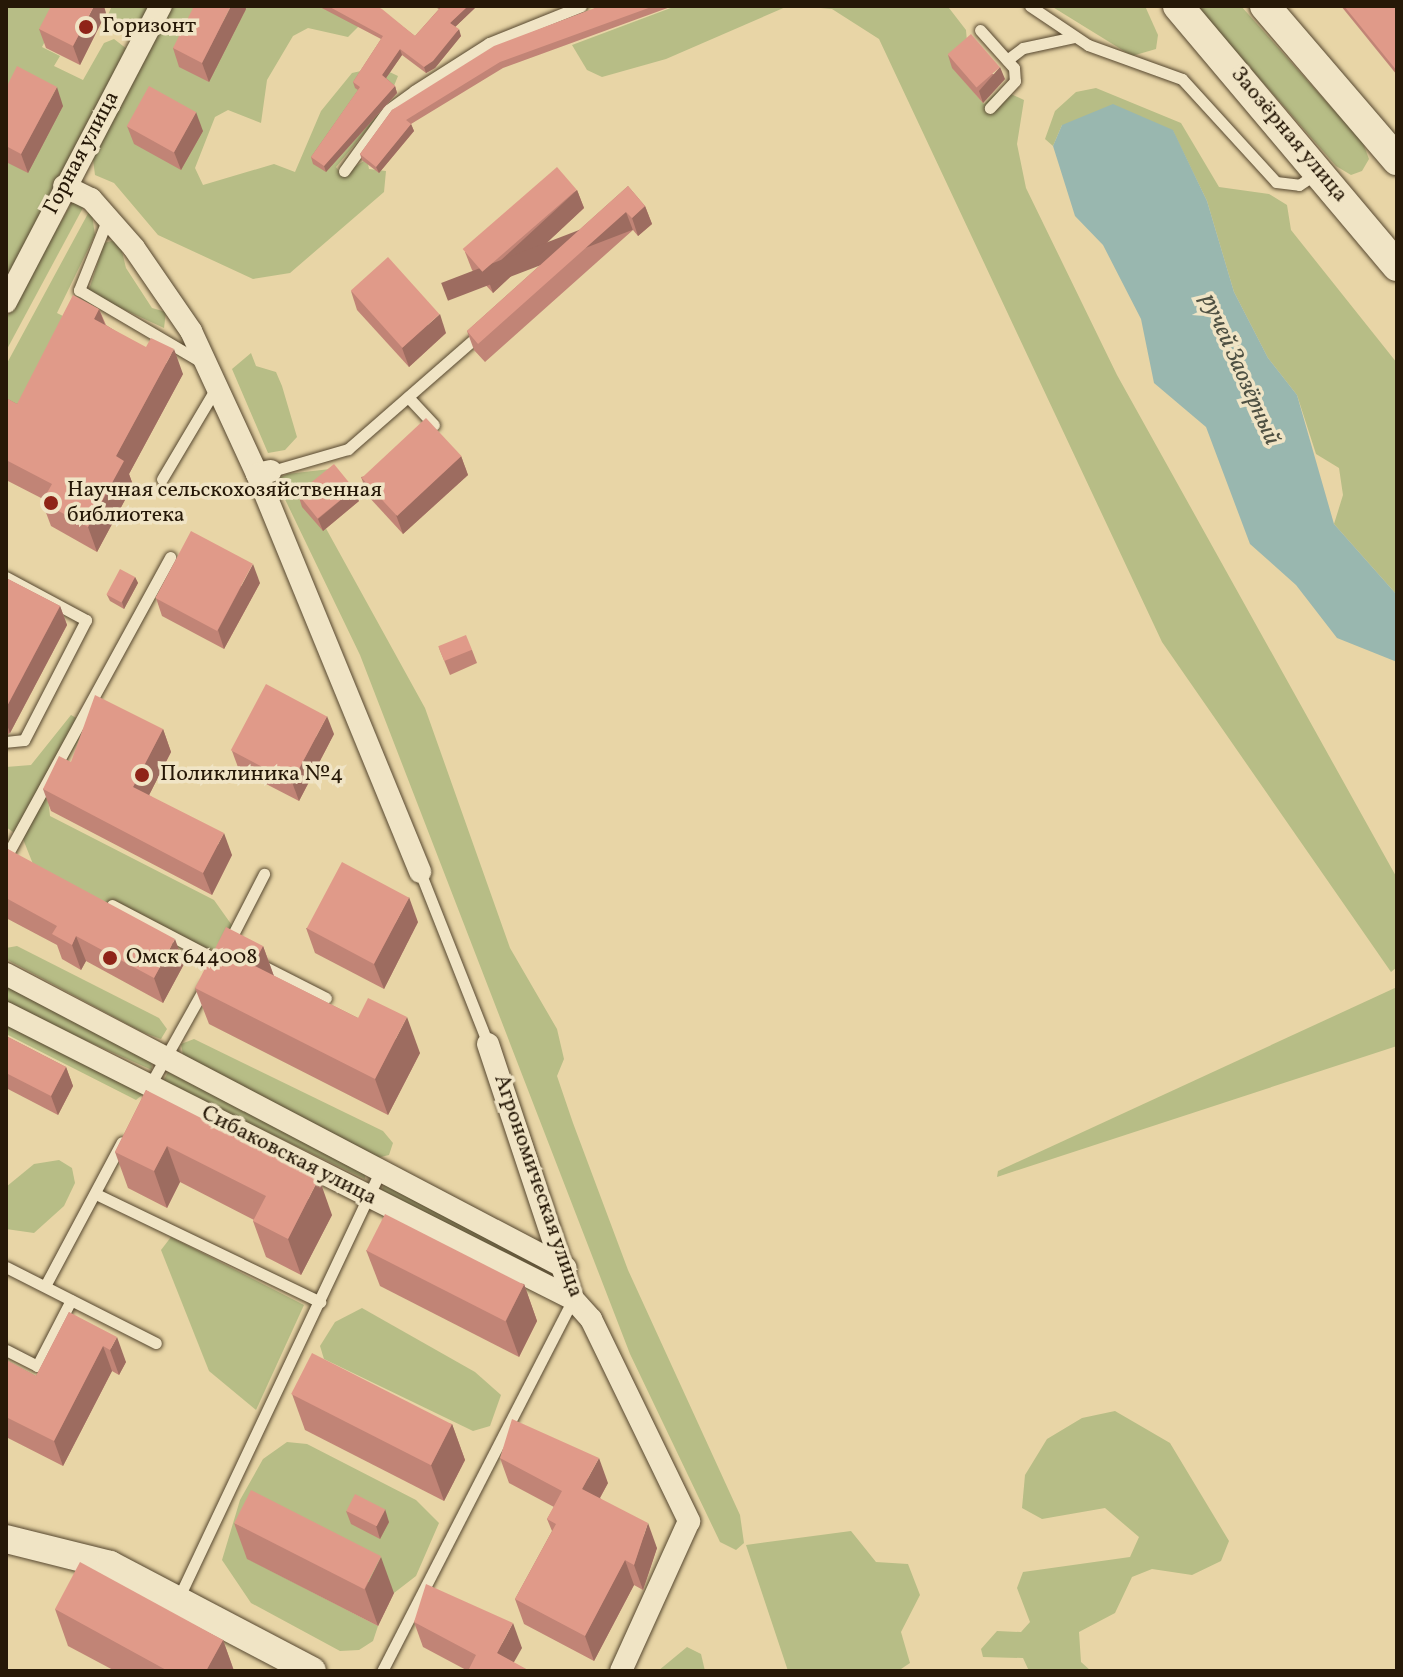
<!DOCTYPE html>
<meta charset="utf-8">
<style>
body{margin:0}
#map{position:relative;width:1403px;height:1677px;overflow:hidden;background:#e8d5a6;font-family:Vollkorn,serif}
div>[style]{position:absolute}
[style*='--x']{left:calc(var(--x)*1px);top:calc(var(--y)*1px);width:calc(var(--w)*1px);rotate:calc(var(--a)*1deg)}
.green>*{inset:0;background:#b7bd86}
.water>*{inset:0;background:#99b7af}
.roads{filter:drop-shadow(0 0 2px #56472f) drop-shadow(0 0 2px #56472f)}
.service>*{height:11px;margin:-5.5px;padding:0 5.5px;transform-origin:5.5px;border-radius:5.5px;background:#f0e4c5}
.minor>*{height:22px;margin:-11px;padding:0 11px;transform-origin:11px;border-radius:11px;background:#f0e4c5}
.tertiary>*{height:28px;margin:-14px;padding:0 14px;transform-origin:14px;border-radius:14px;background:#f0e4c5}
.secondary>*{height:30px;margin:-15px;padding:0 15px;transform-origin:15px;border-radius:15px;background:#f0e4c5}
.wall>*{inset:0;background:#c18476}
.shaded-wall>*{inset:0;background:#9d6c60;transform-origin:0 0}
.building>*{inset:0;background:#e09a89;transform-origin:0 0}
.dots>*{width:22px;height:22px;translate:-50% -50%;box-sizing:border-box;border:4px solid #f0e4c5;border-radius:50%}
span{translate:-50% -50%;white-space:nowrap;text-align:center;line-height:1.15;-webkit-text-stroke:7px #f0e4c5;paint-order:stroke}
.poi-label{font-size:22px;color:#261807}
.left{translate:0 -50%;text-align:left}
.street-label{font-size:22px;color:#261807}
.water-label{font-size:24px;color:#4e5042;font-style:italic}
.frame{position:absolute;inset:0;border:8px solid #261807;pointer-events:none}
</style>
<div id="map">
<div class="green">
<i style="clip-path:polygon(6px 6px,64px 6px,42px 47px,60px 56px,54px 66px,83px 80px,104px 43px,114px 39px,127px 49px,6px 280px)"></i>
<i style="clip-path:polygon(112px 6px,146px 6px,147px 11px,135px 30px,106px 19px)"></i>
<i style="clip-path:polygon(173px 6px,344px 6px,366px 19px,348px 37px,308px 28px,293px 36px,267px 80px,261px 123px,228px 110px,215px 117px,195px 168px,203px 185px,274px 164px,295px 172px,321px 111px,352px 73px,379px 67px,398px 76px,385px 108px,336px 167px,342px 175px,367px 159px,369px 169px,386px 171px,384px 192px,290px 273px,253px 279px,158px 235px,114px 183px,95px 175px,92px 151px)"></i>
<i style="clip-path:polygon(676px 6px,788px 6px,666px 59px,602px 77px,587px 70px,572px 45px)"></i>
<i style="clip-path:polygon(798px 6px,949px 8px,966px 30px,968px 53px,953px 68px,984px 104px,1000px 89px,1024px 100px,1017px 144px,1026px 188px,1117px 375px,1397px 878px,1397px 967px,1391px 972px,1162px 642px,879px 39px,832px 9px)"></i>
<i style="clip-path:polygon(1051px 6px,1145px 6px,1158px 35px,1156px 49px,1132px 56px)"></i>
<i style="clip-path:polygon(1196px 6px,1241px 6px,1363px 143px,1369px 159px,1362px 171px,1351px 175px,1336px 166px)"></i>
<i style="clip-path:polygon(1096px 88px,1181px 123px,1219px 187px,1269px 194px,1287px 205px,1291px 230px,1397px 363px,1397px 595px,1334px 524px,1343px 495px,1339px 468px,1316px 454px,1297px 395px,1268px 358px,1234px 292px,1207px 201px,1173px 131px,1062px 125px,1053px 146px,1045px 139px,1055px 111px,1076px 92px)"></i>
<i style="clip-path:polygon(72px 202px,85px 204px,6px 351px,6px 319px)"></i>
<i style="clip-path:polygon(91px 208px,95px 235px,57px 313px,79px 324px,6px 424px,6px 365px)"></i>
<i style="clip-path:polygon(119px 239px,126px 268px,152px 308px,166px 312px,164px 328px,88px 293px,104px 243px)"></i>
<i style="clip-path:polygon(251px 353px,256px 366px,276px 372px,282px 386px,297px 437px,285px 450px,268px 453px,232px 369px)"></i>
<i style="clip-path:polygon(330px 469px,307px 494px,425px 708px,510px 948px,557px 1029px,564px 1059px,557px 1076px,573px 1123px,628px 1270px,740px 1515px,744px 1543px,736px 1550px,720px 1542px,630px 1354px,360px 655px,281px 491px,279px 478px,287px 474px)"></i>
<i style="clip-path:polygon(71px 715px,87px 724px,48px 796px,50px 816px,214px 900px,241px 938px,218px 950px,179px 946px,37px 874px,23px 839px,6px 827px,6px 767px,31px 765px)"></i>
<i style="clip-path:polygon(17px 946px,159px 1018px,167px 1029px,161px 1039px,142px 1032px,6px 959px,6px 948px)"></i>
<i style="clip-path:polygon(6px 982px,151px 1059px,152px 1070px,6px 1005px)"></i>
<i style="clip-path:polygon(1397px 987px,1397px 1046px,997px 1177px,998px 1171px)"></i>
<i style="clip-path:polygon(6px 1018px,139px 1088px,142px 1095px,136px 1100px,6px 1034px)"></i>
<i style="clip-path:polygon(194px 1039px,383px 1131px,393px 1143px,389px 1155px,377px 1158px,184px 1061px,181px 1044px)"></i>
<i style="clip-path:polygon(168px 1072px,365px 1173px,365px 1179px,163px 1082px)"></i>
<i style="clip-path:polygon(59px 1160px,72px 1168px,75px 1183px,64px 1206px,34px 1233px,6px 1229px,6px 1187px,34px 1164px)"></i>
<i style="clip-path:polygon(386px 1181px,556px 1269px,561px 1281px,380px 1194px)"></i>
<i style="clip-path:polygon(171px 1237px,304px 1305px,256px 1410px,209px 1371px,161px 1250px)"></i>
<i style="clip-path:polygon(362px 1308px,475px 1372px,501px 1395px,490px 1426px,473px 1431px,324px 1359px,320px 1346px,335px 1322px)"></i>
<i style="clip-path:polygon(1115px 1411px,1170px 1443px,1229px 1541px,1221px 1561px,1192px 1575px,1152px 1569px,1132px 1577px,1115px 1613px,1079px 1632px,1081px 1662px,1091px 1671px,1029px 1671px,1023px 1658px,983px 1657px,981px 1649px,997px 1631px,1021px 1632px,1030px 1622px,1017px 1588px,1023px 1572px,1130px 1557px,1139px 1537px,1105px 1508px,1042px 1519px,1022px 1508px,1025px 1475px,1047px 1439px,1082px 1418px)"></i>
<i style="clip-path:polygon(287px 1442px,307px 1444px,416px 1500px,439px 1523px,416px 1576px,394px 1593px,248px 1559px,378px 1626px,373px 1641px,359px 1650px,340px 1651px,251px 1603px,222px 1560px,240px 1500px,263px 1459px)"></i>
<i style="clip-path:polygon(851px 1531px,876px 1562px,908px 1564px,920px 1595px,901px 1632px,910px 1663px,898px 1671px,788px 1671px,746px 1545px)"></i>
<i style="clip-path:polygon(687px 1647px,701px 1654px,705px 1671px,658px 1671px)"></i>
</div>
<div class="water">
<i style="clip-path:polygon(1113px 104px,1173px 130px,1207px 201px,1234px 292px,1268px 358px,1297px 395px,1334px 524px,1397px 595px,1397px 662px,1337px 638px,1296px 585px,1250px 544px,1206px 427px,1154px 383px,1141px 319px,1103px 245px,1075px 216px,1053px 146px,1062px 125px)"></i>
</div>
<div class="roads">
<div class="service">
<i style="--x:1030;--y:6;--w:70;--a:33.9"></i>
<i style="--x:1088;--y:45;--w:100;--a:19.9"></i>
<i style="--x:1182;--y:79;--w:139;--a:47.6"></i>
<i style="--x:1276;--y:182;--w:23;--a:7"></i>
<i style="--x:1299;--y:185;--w:22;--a:-34"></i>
<i style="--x:980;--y:30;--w:51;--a:48.2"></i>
<i style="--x:1014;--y:68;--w:13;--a:86"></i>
<i style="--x:1015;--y:81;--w:37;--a:133"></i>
<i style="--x:1007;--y:60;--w:20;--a:-37"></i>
<i style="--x:1023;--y:48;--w:52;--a:-12.2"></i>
<i style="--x:344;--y:171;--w:75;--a:-54.2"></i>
<i style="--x:388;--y:110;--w:32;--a:-36"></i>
<i style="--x:414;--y:91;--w:89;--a:-32.6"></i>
<i style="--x:489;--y:43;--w:99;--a:-21.9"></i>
<i style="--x:108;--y:218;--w:78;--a:111.9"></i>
<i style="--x:79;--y:290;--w:142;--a:30.5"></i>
<i style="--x:408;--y:397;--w:38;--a:47"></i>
<i style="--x:272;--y:471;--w:79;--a:-16.1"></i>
<i style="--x:348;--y:449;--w:178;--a:-41.1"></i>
<i style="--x:162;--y:479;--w:106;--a:-59.3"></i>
<i style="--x:6;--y:577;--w:91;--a:28.3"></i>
<i style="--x:86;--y:620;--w:135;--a:117.3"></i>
<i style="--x:24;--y:740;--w:18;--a:174"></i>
<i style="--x:6;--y:857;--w:342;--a:-61.3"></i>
<i style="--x:420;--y:872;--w:185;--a:68.4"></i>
<i style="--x:112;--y:905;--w:121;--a:27.6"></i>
<i style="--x:228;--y:944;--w:79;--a:-62.8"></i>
<i style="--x:259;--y:964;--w:75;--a:26.9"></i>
<i style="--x:149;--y:1087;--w:115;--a:-60.8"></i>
<i style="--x:96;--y:1194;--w:249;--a:25.7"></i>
<i style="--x:6;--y:1267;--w:168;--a:26.9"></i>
<i style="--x:45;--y:1286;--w:163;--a:-61.9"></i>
<i style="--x:6;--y:1350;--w:35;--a:27"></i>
<i style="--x:37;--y:1366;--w:74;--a:-62.7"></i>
<i style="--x:179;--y:1597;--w:473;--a:-64.7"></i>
<i style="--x:382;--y:1671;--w:418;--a:-62.8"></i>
</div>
<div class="minor">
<i style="--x:64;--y:186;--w:30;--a:26"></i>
<i style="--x:91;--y:199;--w:65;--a:48.7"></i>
<i style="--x:134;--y:248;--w:101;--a:55.5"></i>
<i style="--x:191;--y:331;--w:157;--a:65.2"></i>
<i style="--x:257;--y:474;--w:14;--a:-12"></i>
<i style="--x:6;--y:302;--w:334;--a:-62.4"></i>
<i style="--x:257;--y:474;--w:430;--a:67.7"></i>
<i style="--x:6;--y:974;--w:632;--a:27.7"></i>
<i style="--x:6;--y:1013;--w:635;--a:26.77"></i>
<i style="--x:488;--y:1044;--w:269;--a:71.6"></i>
<i style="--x:573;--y:1299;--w:27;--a:48"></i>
<i style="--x:591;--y:1319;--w:225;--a:64.1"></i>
<i style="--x:689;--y:1521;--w:165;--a:114.4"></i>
</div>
<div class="tertiary">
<i style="--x:6;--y:1539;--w:107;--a:14"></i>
<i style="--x:110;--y:1565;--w:228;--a:27.7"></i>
</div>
<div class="secondary">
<i style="--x:1178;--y:6;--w:340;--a:49.9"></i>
<i style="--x:1265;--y:6;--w:203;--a:49.4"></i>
</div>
</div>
<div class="wall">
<i style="clip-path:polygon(318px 6px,376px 6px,415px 36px,439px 9px,433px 6px,476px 7px,455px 27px,461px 36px,435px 68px,426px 73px,402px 55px,386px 78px,395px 86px,397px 93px,326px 172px,313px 164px,311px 157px,358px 90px,355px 88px,353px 82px,381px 39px)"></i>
<i style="clip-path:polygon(600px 6px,673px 6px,503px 68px,411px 124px,414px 131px,379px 173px,362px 160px,360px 154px,392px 110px)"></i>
<i style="clip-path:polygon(1341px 6px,1397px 6px,1397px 75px)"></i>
<i style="clip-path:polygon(246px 9px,209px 82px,179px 67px,173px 48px)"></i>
<i style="clip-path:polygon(106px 13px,80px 65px,46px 48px,39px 29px)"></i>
<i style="clip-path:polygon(948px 55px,1005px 79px,983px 103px,952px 68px)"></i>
<i style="clip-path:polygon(6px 88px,63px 106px,28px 173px,6px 162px)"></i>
<i style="clip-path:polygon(127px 126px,203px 131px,181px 170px,134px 144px)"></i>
<i style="clip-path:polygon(628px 186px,645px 206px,652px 224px,638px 236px,633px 230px,485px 362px,474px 350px,467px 331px)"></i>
<i style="clip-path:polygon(577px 190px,584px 208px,493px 293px,472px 270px,465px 252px)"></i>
<i style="clip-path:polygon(351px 291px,446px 333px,409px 367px,357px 310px)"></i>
<i style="clip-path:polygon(99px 309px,106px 325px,183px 374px,129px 474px,133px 485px,97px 552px,51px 526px,42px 502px,43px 499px,6px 480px,6px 398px,17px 404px)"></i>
<i style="clip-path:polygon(461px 456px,468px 475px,403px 534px,368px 496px,361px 477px)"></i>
<i style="clip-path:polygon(298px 494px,359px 501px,323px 531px,302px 507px)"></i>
<i style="clip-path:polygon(135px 577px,138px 583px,124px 609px,110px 601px,107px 595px)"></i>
<i style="clip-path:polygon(6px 578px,60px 606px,67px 625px,10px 733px,6px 735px)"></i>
<i style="clip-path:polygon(260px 583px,224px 649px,162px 616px,156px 598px)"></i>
<i style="clip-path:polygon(439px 648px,472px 650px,477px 663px,450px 675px)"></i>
<i style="clip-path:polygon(163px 729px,171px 752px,149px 795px,232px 855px,212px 895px,51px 811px,43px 789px,71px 762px)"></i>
<i style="clip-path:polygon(334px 734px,299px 801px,239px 770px,232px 751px)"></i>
<i style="clip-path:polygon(6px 848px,184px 964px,163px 1003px,86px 961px,81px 970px,62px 959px,57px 945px,6px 918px)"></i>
<i style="clip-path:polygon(418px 922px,384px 989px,315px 953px,306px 928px)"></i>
<i style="clip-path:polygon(263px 946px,274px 976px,358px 1018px,420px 1053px,388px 1115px,209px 1024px,195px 988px)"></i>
<i style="clip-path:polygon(6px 1036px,66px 1067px,73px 1086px,58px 1115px,6px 1088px)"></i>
<i style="clip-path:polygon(146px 1090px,332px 1215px,301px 1275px,266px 1257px,253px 1221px,254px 1220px,180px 1182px,167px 1208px,128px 1188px,115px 1152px)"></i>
<i style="clip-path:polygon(366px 1250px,524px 1284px,537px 1321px,519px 1357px,380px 1286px)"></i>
<i style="clip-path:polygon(69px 1312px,126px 1362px,119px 1375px,112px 1371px,63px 1466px,6px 1437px,6px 1360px,36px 1376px)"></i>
<i style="clip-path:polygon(292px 1394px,452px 1424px,465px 1460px,444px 1501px,305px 1430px)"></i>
<i style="clip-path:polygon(500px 1458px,608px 1483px,600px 1498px,657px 1548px,643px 1590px,634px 1585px,594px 1661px,524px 1624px,515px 1599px,552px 1531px,547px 1519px,554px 1507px,509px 1483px)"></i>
<i style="clip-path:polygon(346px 1511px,389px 1522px,380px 1539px,351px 1524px)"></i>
<i style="clip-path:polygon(234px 1523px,394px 1593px,378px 1626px,247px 1559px)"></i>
<i style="clip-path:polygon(55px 1609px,223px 1640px,234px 1671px,115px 1671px,68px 1646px)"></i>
<i style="clip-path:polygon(414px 1622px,522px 1648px,468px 1671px,423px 1647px)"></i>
</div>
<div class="shaded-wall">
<i style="clip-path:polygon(94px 6px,104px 6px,106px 13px,80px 65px,73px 46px)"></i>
<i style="clip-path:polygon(231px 6px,245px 6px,246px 9px,209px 82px,202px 63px)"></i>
<i style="clip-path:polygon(468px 6px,476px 7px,453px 29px,450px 23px)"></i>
<i style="clip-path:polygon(459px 29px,461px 36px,435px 68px,426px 73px,424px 67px)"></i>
<i style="clip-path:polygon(400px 49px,402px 55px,384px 81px,382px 75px)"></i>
<i style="clip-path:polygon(1000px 67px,1005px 79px,983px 103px,979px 91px)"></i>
<i style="clip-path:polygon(395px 86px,397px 93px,326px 172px,324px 166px)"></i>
<i style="clip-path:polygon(57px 87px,63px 106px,28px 173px,21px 154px)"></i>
<i style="clip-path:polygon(196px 112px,203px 131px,181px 170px,174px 152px)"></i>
<i style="clip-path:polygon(411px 124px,414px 131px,379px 173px,376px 167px)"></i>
<i style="clip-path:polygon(577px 190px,584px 208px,493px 293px,486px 274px)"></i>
<i style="clip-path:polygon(645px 206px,652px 224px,638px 236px,632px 218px)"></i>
<i style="left:626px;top:212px;width:19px;height:198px;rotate:69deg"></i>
<i style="clip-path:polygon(99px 309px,108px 333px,94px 319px)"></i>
<i style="clip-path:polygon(440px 314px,446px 333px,409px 367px,402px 348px)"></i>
<i style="clip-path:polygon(174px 349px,183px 374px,129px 474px,133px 485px,97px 552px,88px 527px,116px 456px)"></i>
<i style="clip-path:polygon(461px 456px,468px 475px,403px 534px,396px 515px)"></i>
<i style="clip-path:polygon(354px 489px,359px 501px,323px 531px,318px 519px)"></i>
<i style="clip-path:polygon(253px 564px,260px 583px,224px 649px,218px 630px)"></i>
<i style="clip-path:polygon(135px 577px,138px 583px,124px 609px,122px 602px)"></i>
<i style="clip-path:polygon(60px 606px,67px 625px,10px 733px,6px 722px,6px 708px)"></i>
<i style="clip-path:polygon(327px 716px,334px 734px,299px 801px,292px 782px)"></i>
<i style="clip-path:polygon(163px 729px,171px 752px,142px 809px,133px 787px)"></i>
<i style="clip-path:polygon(224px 833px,232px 855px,212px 895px,203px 873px)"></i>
<i style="clip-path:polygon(409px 897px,418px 922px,384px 989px,374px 964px)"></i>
<i style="clip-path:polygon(76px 936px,86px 961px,81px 970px,72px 945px)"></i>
<i style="clip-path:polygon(175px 939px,184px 964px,163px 1003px,154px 978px)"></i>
<i style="clip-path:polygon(263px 946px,276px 982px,253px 965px)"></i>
<i style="clip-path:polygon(407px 1017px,420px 1053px,388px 1115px,375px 1079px)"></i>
<i style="clip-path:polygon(66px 1067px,73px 1086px,58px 1115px,51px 1096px)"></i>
<i style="clip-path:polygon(167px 1146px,180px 1182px,167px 1208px,154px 1171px)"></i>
<i style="clip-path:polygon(319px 1178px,332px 1215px,301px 1275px,288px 1239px)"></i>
<i style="clip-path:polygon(524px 1284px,537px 1321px,519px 1357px,506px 1321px)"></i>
<i style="clip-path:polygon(117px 1337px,126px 1362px,119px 1375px,110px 1350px)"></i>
<i style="clip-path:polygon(103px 1346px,112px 1371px,63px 1466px,54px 1441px)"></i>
<i style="clip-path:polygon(452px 1424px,465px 1460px,444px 1501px,431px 1465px)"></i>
<i style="clip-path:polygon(599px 1458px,608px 1483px,591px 1514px,582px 1489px)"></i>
<i style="clip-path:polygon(385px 1509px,389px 1522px,380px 1539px,376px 1526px)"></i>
<i style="clip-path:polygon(648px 1523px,657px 1548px,643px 1590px,634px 1565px)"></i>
<i style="clip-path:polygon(381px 1557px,394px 1593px,378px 1626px,365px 1589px)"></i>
<i style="clip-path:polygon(625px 1560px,634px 1585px,594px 1661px,585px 1636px)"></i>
<i style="clip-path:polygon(513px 1623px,522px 1648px,509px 1671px,497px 1653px)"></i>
<i style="clip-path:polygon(223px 1640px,234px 1671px,206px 1671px)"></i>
</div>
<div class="building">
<i style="clip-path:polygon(51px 6px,94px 6px,73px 46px,39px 29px)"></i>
<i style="clip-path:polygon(194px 6px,231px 6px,202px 63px,173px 48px)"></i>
<i style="clip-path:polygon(328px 6px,376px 6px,382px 9px,415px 36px,442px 6px,468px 6px,450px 23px,459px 29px,433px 61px,424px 67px,400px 49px,382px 75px,395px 86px,324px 166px,311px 157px,360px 87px,353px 82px,383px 36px)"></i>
<i style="clip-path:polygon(600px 6px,654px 6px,500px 62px,406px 120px,411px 124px,376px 167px,360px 154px,392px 110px,494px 46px)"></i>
<i style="clip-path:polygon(1344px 6px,1397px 6px,1397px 71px)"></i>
<i style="left:971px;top:34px;width:44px;height:31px;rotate:49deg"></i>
<i style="clip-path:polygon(17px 66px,57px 87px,21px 154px,6px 146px,6px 88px)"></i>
<i style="left:149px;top:86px;width:54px;height:46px;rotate:29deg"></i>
<i style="left:557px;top:167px;width:30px;height:125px;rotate:49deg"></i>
<i style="clip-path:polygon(628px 186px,645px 206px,632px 218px,626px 212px,478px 344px,467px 331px)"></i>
<i style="left:388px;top:257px;width:77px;height:50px;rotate:48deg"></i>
<i style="clip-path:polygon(73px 295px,99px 309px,94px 319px,146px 347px,151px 338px,174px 349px,116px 456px,124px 461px,88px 527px,42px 502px,52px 484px,6px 460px,6px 398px,17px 404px)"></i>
<i style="left:426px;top:418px;width:52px;height:88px;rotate:47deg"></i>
<i style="left:334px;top:464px;width:32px;height:47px;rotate:51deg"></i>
<i style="left:191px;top:531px;width:70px;height:76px;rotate:28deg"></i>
<i style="left:120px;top:569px;width:17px;height:29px;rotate:28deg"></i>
<i style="clip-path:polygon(6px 578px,60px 606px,6px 708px)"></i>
<i style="left:466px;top:635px;width:16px;height:30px;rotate:68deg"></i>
<i style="left:266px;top:684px;width:69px;height:75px;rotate:28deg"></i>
<i style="clip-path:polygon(95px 695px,163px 729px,133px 787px,224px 833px,203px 873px,43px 789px,59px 756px,71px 762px)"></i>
<i style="clip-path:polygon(6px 848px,175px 939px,154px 978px,76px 936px,72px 945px,52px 934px,57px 926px,6px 898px)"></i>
<i style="left:342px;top:862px;width:76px;height:75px;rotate:28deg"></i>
<i style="clip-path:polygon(226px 927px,263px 946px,253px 965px,358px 1018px,368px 998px,407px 1017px,375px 1079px,195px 988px)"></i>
<i style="clip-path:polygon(6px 1036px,66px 1067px,51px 1096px,6px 1073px)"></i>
<i style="clip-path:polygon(146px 1090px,319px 1178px,288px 1239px,253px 1221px,266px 1196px,167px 1146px,154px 1171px,115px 1152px)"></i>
<i style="left:385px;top:1214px;width:156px;height:41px;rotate:27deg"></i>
<i style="clip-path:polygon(69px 1312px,117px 1337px,110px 1350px,103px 1346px,54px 1441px,6px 1417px,6px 1360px,36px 1376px)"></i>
<i style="left:312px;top:1353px;width:157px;height:46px;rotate:27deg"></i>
<i style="clip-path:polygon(512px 1419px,599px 1458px,582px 1489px,648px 1523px,634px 1565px,625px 1560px,585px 1636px,515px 1599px,556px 1524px,547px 1519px,562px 1491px,500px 1458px)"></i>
<i style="left:251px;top:1490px;width:146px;height:37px;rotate:27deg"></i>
<i style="left:355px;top:1494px;width:34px;height:19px;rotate:27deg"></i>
<i style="clip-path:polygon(80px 1562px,223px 1640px,206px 1671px,168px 1671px,55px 1609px)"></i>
<i style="clip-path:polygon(426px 1584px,513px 1623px,497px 1653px,530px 1671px,468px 1671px,476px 1655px,414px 1622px)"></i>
</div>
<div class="dots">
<i style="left:86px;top:27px;background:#8f2418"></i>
<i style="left:51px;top:503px;background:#8f2418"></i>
<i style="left:142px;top:775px;background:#8f2418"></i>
<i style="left:110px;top:958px;background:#8f2418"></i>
</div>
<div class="poi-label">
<span class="left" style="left:102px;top:27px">Горизонт</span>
<span class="left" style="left:67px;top:503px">Научная сельскохозяйственная<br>библиотека</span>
<span class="left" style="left:160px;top:775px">Поликлиника №4</span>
<span class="left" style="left:126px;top:958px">Омск 644008</span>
</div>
<div class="street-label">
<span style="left:1289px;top:135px;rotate:50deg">Заозёрная улица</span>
<span style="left:82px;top:153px;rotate:-62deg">Горная улица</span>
<span style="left:289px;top:1156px;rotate:27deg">Сибаковская улица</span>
<span style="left:538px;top:1186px;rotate:71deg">Агрономическая улица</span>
</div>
<div class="water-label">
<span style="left:1239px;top:370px;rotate:66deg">ручей Заозёрный</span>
</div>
<div class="frame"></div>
</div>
